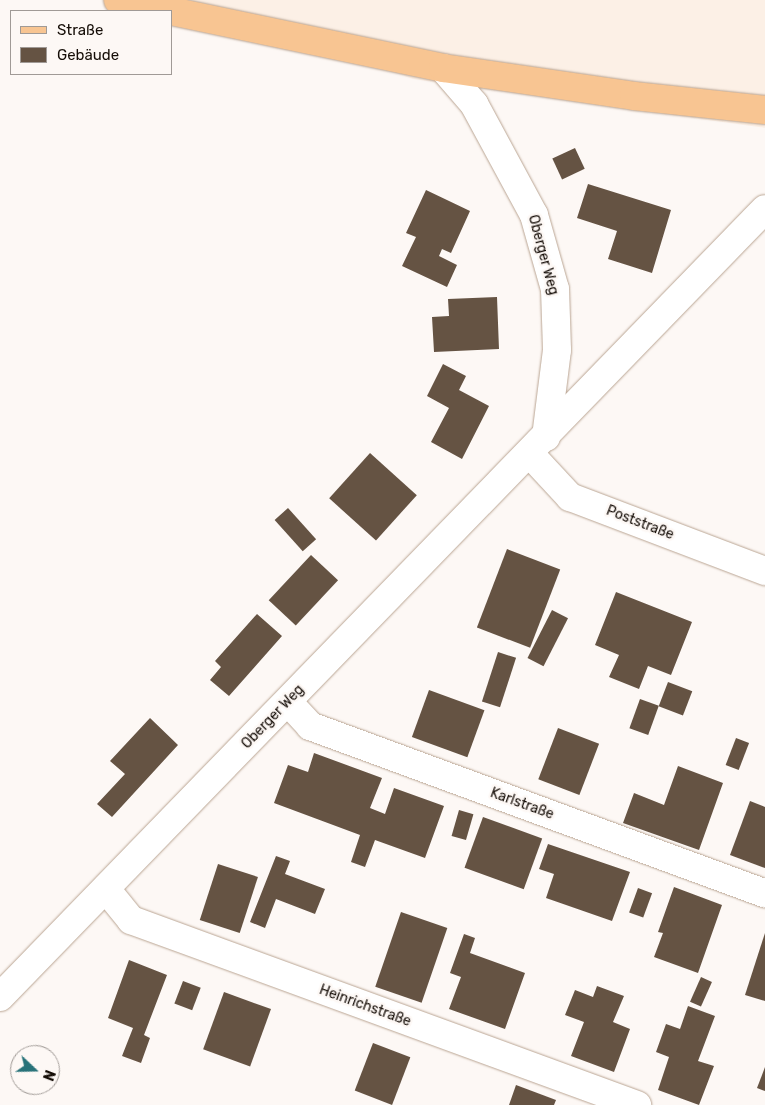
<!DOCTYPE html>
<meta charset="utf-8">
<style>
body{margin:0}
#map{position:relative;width:765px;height:1105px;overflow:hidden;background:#fdf8f5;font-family:Rubik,sans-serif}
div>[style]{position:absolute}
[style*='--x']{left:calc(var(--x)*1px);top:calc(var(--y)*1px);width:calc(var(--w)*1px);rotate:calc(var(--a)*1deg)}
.built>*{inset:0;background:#fcf0e6}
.building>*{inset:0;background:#655343;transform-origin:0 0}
.roads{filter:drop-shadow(0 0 1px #baa593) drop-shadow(0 0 1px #baa593)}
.minor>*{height:28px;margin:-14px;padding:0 14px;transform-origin:14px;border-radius:14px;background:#fff}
.major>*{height:28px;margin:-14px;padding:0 14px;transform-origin:14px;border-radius:14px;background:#f8c592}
span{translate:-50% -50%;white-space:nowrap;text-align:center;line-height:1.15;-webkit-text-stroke:5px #fdf8f5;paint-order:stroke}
.street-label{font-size:14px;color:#150d07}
.legend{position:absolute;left:10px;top:10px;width:162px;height:65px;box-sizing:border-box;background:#fdf8f5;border:1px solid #a09a96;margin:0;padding:6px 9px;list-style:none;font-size:15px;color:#150d07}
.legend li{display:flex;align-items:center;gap:10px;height:25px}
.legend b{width:25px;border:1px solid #a09a96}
.north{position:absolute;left:10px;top:1045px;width:50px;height:50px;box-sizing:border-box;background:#fdf8f5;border:1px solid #a09a96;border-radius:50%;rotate:111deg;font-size:14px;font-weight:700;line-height:20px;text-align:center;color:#150d07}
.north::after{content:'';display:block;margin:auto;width:18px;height:22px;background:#287279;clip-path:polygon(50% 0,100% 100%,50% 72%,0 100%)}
</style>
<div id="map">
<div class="built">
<i style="clip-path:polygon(189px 0,765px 0,765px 128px,413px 79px)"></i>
</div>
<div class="building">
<i style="left:575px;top:148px;width:23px;height:25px;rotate:65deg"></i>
<i style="clip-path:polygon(588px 184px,671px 210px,652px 273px,608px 259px,617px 231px,577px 218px)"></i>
<i style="clip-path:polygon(426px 190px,470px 211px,451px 253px,442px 249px,439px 256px,457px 265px,447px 287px,402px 266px,416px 237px,406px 233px)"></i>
<i style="clip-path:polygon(497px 297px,499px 349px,434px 352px,432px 317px,449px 316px,448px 299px)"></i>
<i style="clip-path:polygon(443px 364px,466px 376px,459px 390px,489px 406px,462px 459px,431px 442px,449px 408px,427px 396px)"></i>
<i style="left:370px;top:453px;width:63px;height:61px;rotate:42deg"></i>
<i style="left:288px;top:508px;width:42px;height:18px;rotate:48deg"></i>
<i style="left:507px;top:549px;width:57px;height:84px;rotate:21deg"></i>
<i style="left:311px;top:555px;width:37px;height:62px;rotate:43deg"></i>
<i style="clip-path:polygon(616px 592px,692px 622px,671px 675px,648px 666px,639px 689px,609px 677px,619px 655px,595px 645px)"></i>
<i style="left:552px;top:610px;width:18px;height:54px;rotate:27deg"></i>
<i style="clip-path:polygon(257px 614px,282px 636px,229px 696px,210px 680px,221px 667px,215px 661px)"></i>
<i style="left:498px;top:652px;width:19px;height:52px;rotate:18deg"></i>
<i style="left:668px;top:682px;width:26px;height:26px;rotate:21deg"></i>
<i style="left:429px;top:690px;width:59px;height:50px;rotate:20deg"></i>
<i style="left:640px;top:699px;width:20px;height:31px;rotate:20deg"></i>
<i style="clip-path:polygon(150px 718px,178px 745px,112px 817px,97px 804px,125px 774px,110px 761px)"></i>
<i style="left:558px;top:728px;width:44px;height:55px;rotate:21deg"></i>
<i style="left:736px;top:738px;width:14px;height:29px;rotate:21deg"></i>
<i style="clip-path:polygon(314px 753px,382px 778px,370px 808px,385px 814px,394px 788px,444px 806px,425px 858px,375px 840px,365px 867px,351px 862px,360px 835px,274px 803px,288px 765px,308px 772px)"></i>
<i style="clip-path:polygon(678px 766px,723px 783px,699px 850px,623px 823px,634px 793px,664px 805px)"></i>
<i style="clip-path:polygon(750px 801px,765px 807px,765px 868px,730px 855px)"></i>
<i style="left:459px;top:810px;width:15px;height:27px;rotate:16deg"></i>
<i style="left:483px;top:817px;width:63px;height:54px;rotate:20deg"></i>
<i style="clip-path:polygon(548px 844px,630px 872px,612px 921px,546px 898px,554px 874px,539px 869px)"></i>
<i style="clip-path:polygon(276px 856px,290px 861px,285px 874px,325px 889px,315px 914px,276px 899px,265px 928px,250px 922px)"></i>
<i style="left:218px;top:864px;width:42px;height:59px;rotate:18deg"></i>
<i style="clip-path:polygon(674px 887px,722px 905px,698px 973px,654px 957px,663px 933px,658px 932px)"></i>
<i style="left:638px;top:888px;width:15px;height:26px;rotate:20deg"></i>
<i style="left:401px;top:912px;width:49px;height:79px;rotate:19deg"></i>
<i style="clip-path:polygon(765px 933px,765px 1001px,745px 995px)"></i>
<i style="clip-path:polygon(464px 934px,475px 938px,470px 953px,525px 973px,505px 1029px,449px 1009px,461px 977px,450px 973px)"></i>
<i style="clip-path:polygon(129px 960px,167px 975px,144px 1035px,150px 1038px,141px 1063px,122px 1056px,133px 1028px,108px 1018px)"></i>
<i style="left:701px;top:977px;width:12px;height:27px;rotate:24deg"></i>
<i style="left:183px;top:981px;width:19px;height:24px;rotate:21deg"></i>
<i style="clip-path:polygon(597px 986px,624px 996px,613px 1022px,630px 1029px,614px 1072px,571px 1056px,584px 1022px,565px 1015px,575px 990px,593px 997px)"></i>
<i style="left:224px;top:992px;width:50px;height:61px;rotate:20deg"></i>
<i style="clip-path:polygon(688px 1006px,715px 1016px,698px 1061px,714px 1066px,699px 1105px,658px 1090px,669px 1057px,656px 1052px,666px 1024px,680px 1029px)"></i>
<i style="left:373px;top:1043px;width:40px;height:51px;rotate:21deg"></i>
<i style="clip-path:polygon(765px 1067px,765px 1091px,757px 1088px)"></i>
<i style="clip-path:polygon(516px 1085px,556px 1100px,554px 1105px,509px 1105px)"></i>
</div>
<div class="roads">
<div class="minor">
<i style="--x:443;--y:68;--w:48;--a:49.3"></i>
<i style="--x:474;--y:104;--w:126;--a:61.6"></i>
<i style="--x:534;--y:215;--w:77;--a:74.2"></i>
<i style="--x:555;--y:289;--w:61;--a:88.1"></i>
<i style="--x:557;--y:350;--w:88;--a:97.2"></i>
<i style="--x:530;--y:454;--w:59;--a:47.1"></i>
<i style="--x:570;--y:497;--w:209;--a:20.8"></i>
<i style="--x:288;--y:702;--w:33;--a:47"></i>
<i style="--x:310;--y:726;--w:485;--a:20.2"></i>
<i style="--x:106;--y:889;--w:40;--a:51"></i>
<i style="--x:131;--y:920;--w:539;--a:20.08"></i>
<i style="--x:0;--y:997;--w:1098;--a:-45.85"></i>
</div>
<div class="major">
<i style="--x:118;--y:0;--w:332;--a:11.8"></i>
<i style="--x:443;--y:68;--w:193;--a:8.3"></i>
<i style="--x:634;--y:96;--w:132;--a:6.1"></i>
</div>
</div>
<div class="street-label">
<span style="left:543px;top:255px;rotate:75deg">Oberger Weg</span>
<span style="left:640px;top:523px;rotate:21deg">Poststraße</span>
<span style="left:273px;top:717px;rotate:-46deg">Oberger Weg</span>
<span style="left:522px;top:804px;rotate:20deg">Karlstraße</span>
<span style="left:365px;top:1006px;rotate:20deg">Heinrichstraße</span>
</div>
<ul class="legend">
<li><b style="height:6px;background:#f8c592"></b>Straße</li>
<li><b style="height:14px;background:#655343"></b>Gebäude</li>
</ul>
<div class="north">N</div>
</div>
